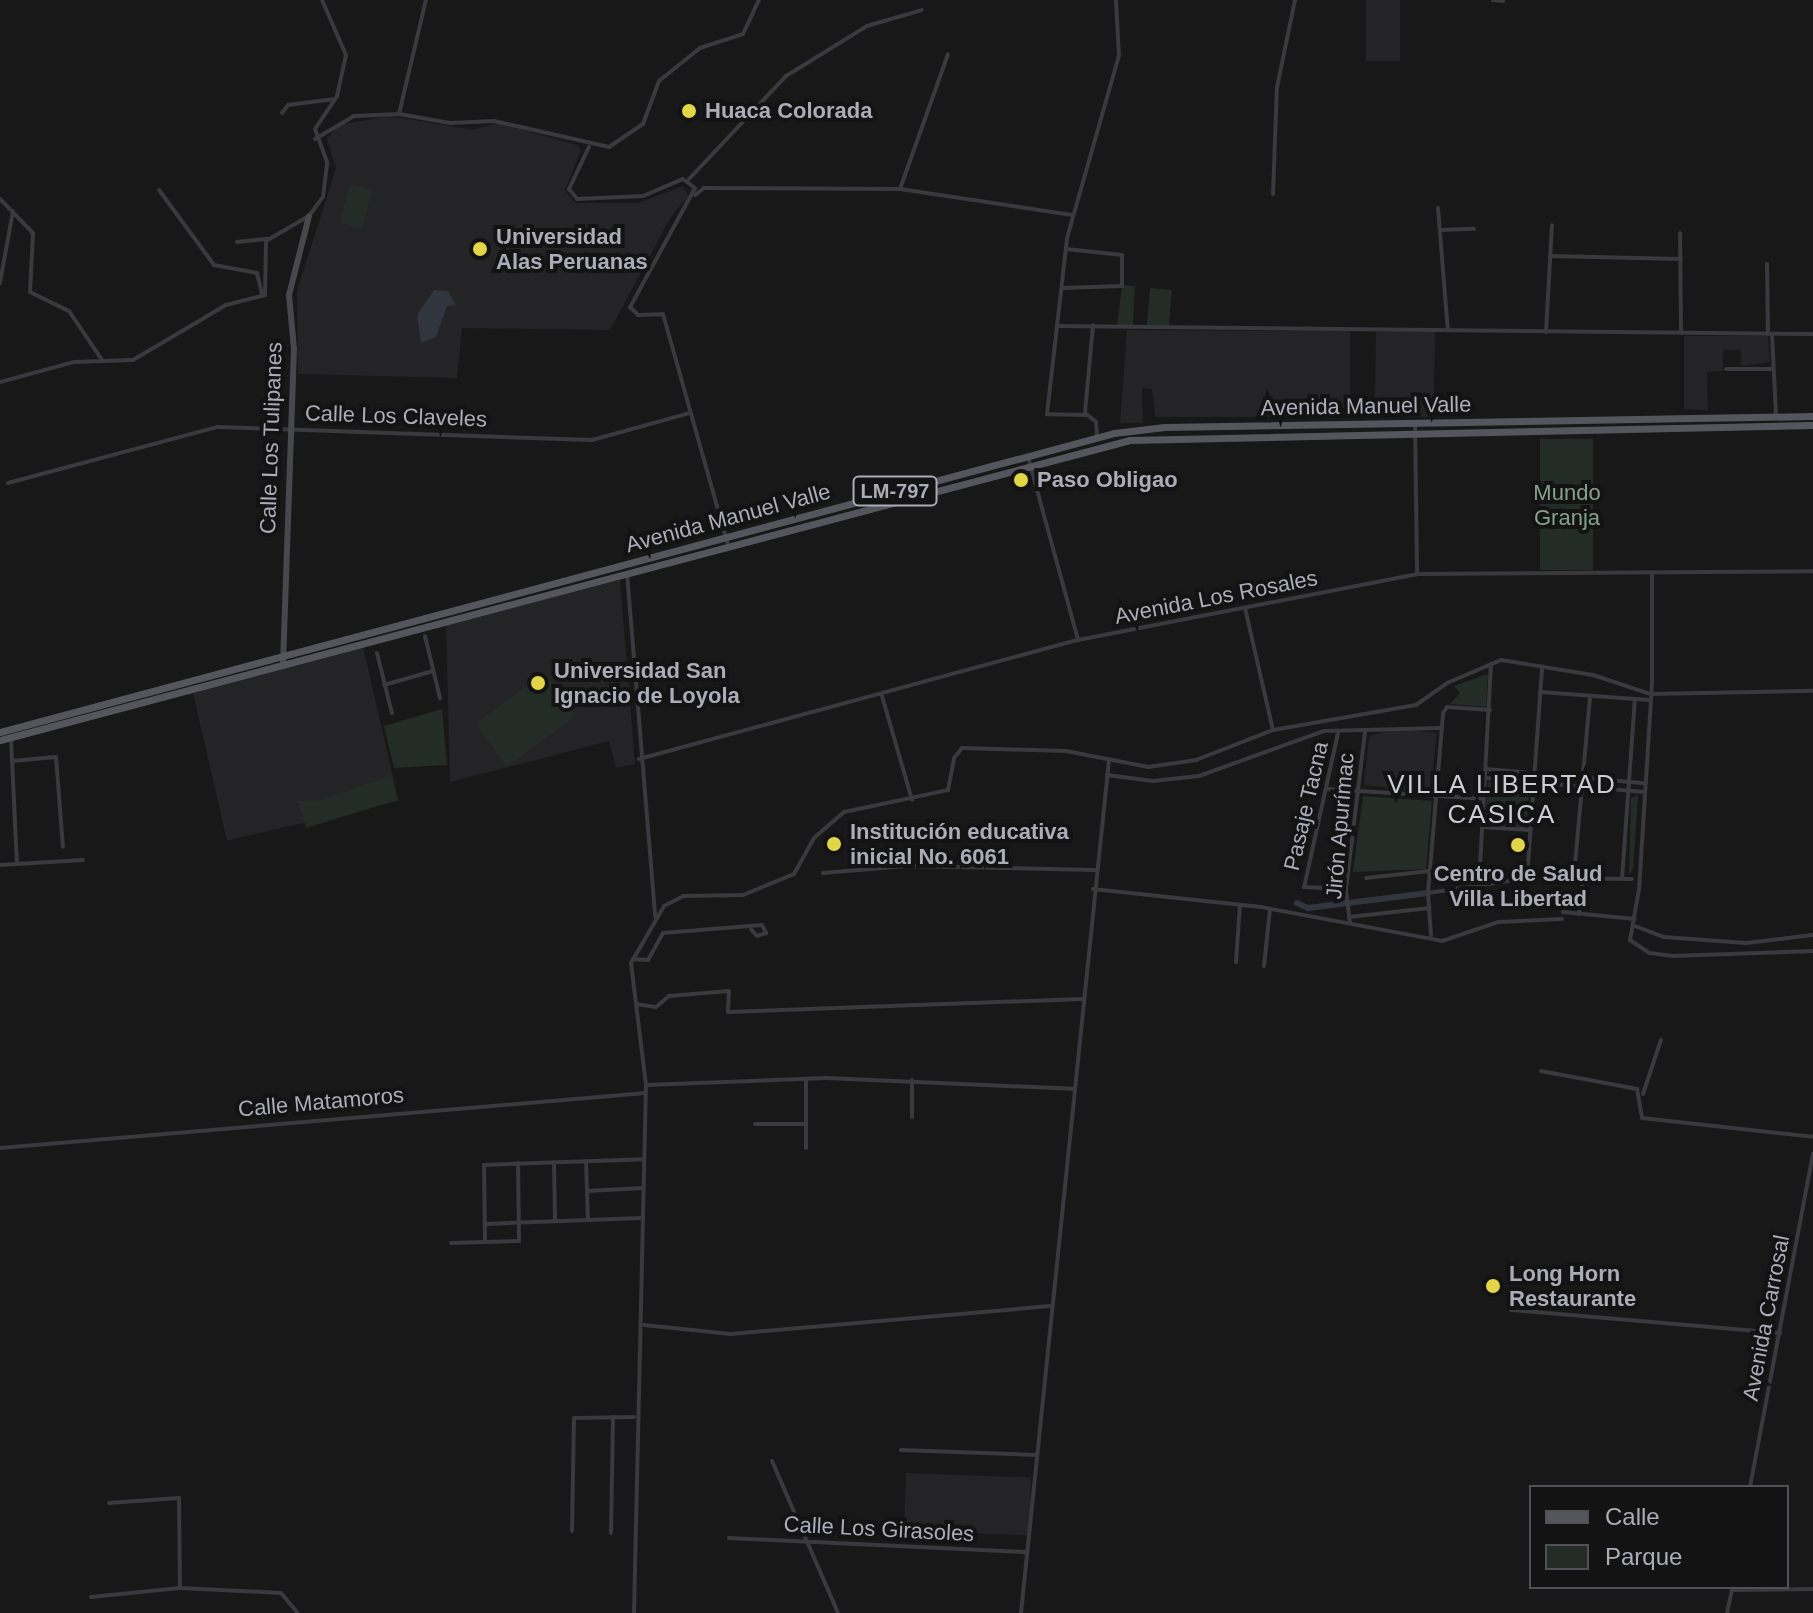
<!DOCTYPE html>
<meta charset="utf-8">
<style>
body{margin:0}
#map{position:relative;width:1813px;height:1613px;overflow:hidden;background:#181819;font-family:Helvetica,sans-serif}
div>[style]{position:absolute}
[style*='--x']{left:calc(var(--x)*1px);top:calc(var(--y)*1px);width:calc(var(--w)*1px);rotate:calc(var(--a)*1deg)}
.built>*{inset:0;background:#242426;transform-origin:0 0}
.green>*{inset:0;background:#242c27;transform-origin:0 0}
.water>*{inset:0;background:#31353e}
.canal>*{height:6px;margin:-3px;padding:0 3px;transform-origin:3px;border-radius:3px;background:#31353e}
.street>*{height:4px;margin:-2px;padding:0 2px;transform-origin:2px;border-radius:2px;background:#39393e}
.secondary>*{height:6px;margin:-3px;padding:0 3px;transform-origin:3px;border-radius:3px;background:#47474e}
.primary>*{height:7px;margin:-3.5px;padding:0 3.5px;transform-origin:3.5px;border-radius:3.5px;background:#55555d}
.dots>*{width:22px;height:22px;translate:-50% -50%;box-sizing:border-box;border:4px solid #131314;border-radius:50%}
span{translate:-50% -50%;white-space:nowrap;text-align:center;line-height:1.15;-webkit-text-stroke:8px #131314;paint-order:stroke}
.shield-label span{padding:2px 6px;background:#131314;border:2px solid;border-radius:6px;-webkit-text-stroke-width:0}
.shield-label{font-size:20px;color:#abacb8;font-weight:700}
.poi-label{font-size:22px;color:#abacb8;font-weight:700}
.left{translate:0 -50%;text-align:left}
.street-label{font-size:22px;color:#abacb8}
.park-label{font-size:22px;color:#84a18d}
.quarter-label{font-size:26px;color:#ccccd4;letter-spacing:2px}
.legend{position:absolute;left:1529px;top:1485px;width:260px;height:104px;box-sizing:border-box;background:#131314;border:2px solid #505056;margin:0;padding:10px 14px;list-style:none;font-size:24px;color:#abacb8}
.legend li{display:flex;align-items:center;gap:16px;height:40px}
.legend b{width:40px;border:2px solid #505056}
</style>
<div id="map">
<div class="built">
<i style="left:1366px;top:0;width:34px;height:61px"></i>
<i style="clip-path:polygon(389px 116px,474px 130px,497px 123px,577px 145px,581px 150px,565px 190px,575px 203px,638px 203px,683px 186px,689px 196px,672px 215px,610px 330px,462px 328px,457px 378px,298px 374px,297px 291px,336px 168px,327px 139px,339px 125px)"></i>
<i style="clip-path:polygon(1127px 330px,1350px 331px,1350px 417px,1155px 417px,1152px 389px,1142px 388px,1143px 423px,1120px 423px)"></i>
<i style="left:1435px;top:332px;width:85px;height:59px;rotate:91deg"></i>
<i style="clip-path:polygon(1684px 336px,1768px 336px,1770px 362px,1741px 366px,1741px 350px,1723px 350px,1723px 371px,1707px 372px,1708px 410px,1684px 409px)"></i>
<i style="clip-path:polygon(620px 580px,635px 764px,616px 768px,609px 741px,450px 782px,446px 625px)"></i>
<i style="left:363px;top:647px;width:158px;height:176px;rotate:77deg"></i>
<i style="clip-path:polygon(1396px 729px,1437px 733px,1430px 793px,1364px 785px,1369px 736px)"></i>
<i style="left:906px;top:1473px;width:125px;height:58px;rotate:2deg"></i>
</div>
<div class="green">
<i style="left:350px;top:184px;width:23px;height:40px;rotate:15deg"></i>
<i style="clip-path:polygon(1122px 285px,1135px 286px,1133px 325px,1117px 325px)"></i>
<i style="left:1150px;top:288px;width:22px;height:37px;rotate:5deg"></i>
<i style="left:1593px;top:439px;width:131px;height:53px;rotate:90deg"></i>
<i style="left:545px;top:673px;width:53px;height:86px;rotate:54deg"></i>
<i style="clip-path:polygon(1488px 674px,1486px 707px,1450px 704px,1460px 693px,1454px 686px)"></i>
<i style="clip-path:polygon(442px 709px,447px 765px,394px 768px,384px 726px)"></i>
<i style="clip-path:polygon(391px 775px,397px 800px,306px 828px,298px 801px,320px 801px)"></i>
<i style="left:1488px;top:782px;width:42px;height:43px;rotate:5deg"></i>
<i style="clip-path:polygon(1638px 795px,1633px 869px,1629px 875px,1631px 798px)"></i>
<i style="clip-path:polygon(1363px 796px,1432px 801px,1426px 869px,1353px 872px)"></i>
</div>
<div class="water">
<i style="clip-path:polygon(434px 290px,448px 291px,456px 305px,447px 306px,436px 337px,421px 343px,417px 315px)"></i>
</div>
<div class="canal">
<i style="--x:1297;--y:903;--w:12;--a:24"></i>
<i style="--x:1308;--y:908;--w:121;--a:-7.1"></i>
</div>
<div class="street">
<i style="--x:1493;--y:0;--w:10;--a:6"></i>
<i style="--x:282;--y:113;--w:10;--a:-53"></i>
<i style="--x:288;--y:105;--w:47;--a:-7.3"></i>
<i style="--x:399;--y:114;--w:117;--a:-76.7"></i>
<i style="--x:315;--y:139;--w:45;--a:-30.5"></i>
<i style="--x:354;--y:116;--w:45;--a:-2.5"></i>
<i style="--x:399;--y:114;--w:52;--a:10"></i>
<i style="--x:450;--y:123;--w:44;--a:-2.6"></i>
<i style="--x:494;--y:121;--w:118;--a:12.7"></i>
<i style="--x:609;--y:147;--w:41;--a:-34.1"></i>
<i style="--x:643;--y:124;--w:46;--a:-69.6"></i>
<i style="--x:659;--y:81;--w:53;--a:-38.8"></i>
<i style="--x:700;--y:48;--w:45;--a:-18"></i>
<i style="--x:743;--y:34;--w:38;--a:-65"></i>
<i style="--x:589;--y:147;--w:47;--a:115.5"></i>
<i style="--x:569;--y:189;--w:13;--a:51"></i>
<i style="--x:577;--y:199;--w:66;--a:-2.6"></i>
<i style="--x:643;--y:196;--w:43;--a:-23"></i>
<i style="--x:683;--y:179;--w:15;--a:37"></i>
<i style="--x:695;--y:188;--w:136;--a:118.6"></i>
<i style="--x:630;--y:307;--w:11;--a:45"></i>
<i style="--x:638;--y:315;--w:25;--a:-2"></i>
<i style="--x:663;--y:314;--w:240;--a:74.3"></i>
<i style="--x:689;--y:179;--w:141;--a:-46.7"></i>
<i style="--x:786;--y:76;--w:95;--a:-31.7"></i>
<i style="--x:867;--y:26;--w:57;--a:-16.2"></i>
<i style="--x:900;--y:189;--w:143;--a:-70.4"></i>
<i style="--x:159;--y:190;--w:93;--a:53.7"></i>
<i style="--x:214;--y:265;--w:44;--a:10.5"></i>
<i style="--x:257;--y:273;--w:23;--a:77"></i>
<i style="--x:1273;--y:194;--w:107;--a:-87.9"></i>
<i style="--x:1277;--y:87;--w:89;--a:-78.3"></i>
<i style="--x:695;--y:195;--w:11;--a:-38"></i>
<i style="--x:704;--y:188;--w:196;--a:0.3"></i>
<i style="--x:900;--y:189;--w:174;--a:8.6"></i>
<i style="--x:0;--y:199;--w:47;--a:45.9"></i>
<i style="--x:33;--y:233;--w:59;--a:92.9"></i>
<i style="--x:30;--y:292;--w:43;--a:26"></i>
<i style="--x:69;--y:311;--w:59;--a:56"></i>
<i style="--x:1438;--y:208;--w:123;--a:85.4"></i>
<i style="--x:1440;--y:230;--w:34;--a:-2"></i>
<i style="--x:1680;--y:233;--w:100;--a:89.4"></i>
<i style="--x:237;--y:242;--w:31;--a:-6"></i>
<i style="--x:1550;--y:256;--w:131;--a:1.3"></i>
<i style="--x:1767;--y:264;--w:70;--a:89.2"></i>
<i style="--x:0;--y:283;--w:73;--a:-79.8"></i>
<i style="--x:1062;--y:288;--w:60;--a:-1.9"></i>
<i style="--x:1122;--y:286;--w:31;--a:-90"></i>
<i style="--x:1122;--y:255;--w:56;--a:-173.9"></i>
<i style="--x:1093;--y:325;--w:88;--a:95.2"></i>
<i style="--x:1085;--y:413;--w:14;--a:39"></i>
<i style="--x:1096;--y:422;--w:15;--a:86"></i>
<i style="--x:1057;--y:326;--w:756;--a:0.61"></i>
<i style="--x:1546;--y:332;--w:107;--a:-86.8"></i>
<i style="--x:1772;--y:334;--w:82;--a:87.2"></i>
<i style="--x:1726;--y:369;--w:47;--a:0"></i>
<i style="--x:0;--y:382;--w:77;--a:-15.1"></i>
<i style="--x:74;--y:362;--w:59;--a:-1.9"></i>
<i style="--x:133;--y:360;--w:108;--a:-30.6"></i>
<i style="--x:226;--y:305;--w:40;--a:-14.4"></i>
<i style="--x:265;--y:295;--w:54;--a:-88.9"></i>
<i style="--x:266;--y:241;--w:50;--a:-30.2"></i>
<i style="--x:309;--y:216;--w:24;--a:-54"></i>
<i style="--x:323;--y:197;--w:35;--a:-83"></i>
<i style="--x:327;--y:162;--w:35;--a:-110"></i>
<i style="--x:315;--y:129;--w:40;--a:-56"></i>
<i style="--x:337;--y:96;--w:42;--a:-77.6"></i>
<i style="--x:346;--y:55;--w:60;--a:-113.6"></i>
<i style="--x:1086;--y:415;--w:39;--a:-179"></i>
<i style="--x:1047;--y:414;--w:177;--a:-83.5"></i>
<i style="--x:1067;--y:238;--w:189;--a:-74.1"></i>
<i style="--x:1119;--y:56;--w:56;--a:-93.1"></i>
<i style="--x:1415;--y:423;--w:151;--a:89.2"></i>
<i style="--x:1028;--y:457;--w:190;--a:74.7"></i>
<i style="--x:8;--y:483;--w:216;--a:-15"></i>
<i style="--x:217;--y:427;--w:375;--a:2"></i>
<i style="--x:592;--y:440;--w:102;--a:-15.4"></i>
<i style="--x:627;--y:573;--w:345;--a:85.3"></i>
<i style="--x:1652;--y:573;--w:111;--a:90"></i>
<i style="--x:1652;--y:684;--w:205;--a:93.6"></i>
<i style="--x:1639;--y:889;--w:52;--a:100"></i>
<i style="--x:1630;--y:940;--w:23;--a:34"></i>
<i style="--x:1649;--y:953;--w:23;--a:7"></i>
<i style="--x:1672;--y:956;--w:141;--a:-2"></i>
<i style="--x:1245;--y:608;--w:125;--a:77.1"></i>
<i style="--x:425;--y:636;--w:64;--a:76.4"></i>
<i style="--x:377;--y:653;--w:62;--a:76"></i>
<i style="--x:384;--y:685;--w:51;--a:-15.9"></i>
<i style="--x:1540;--y:692;--w:109;--a:4.2"></i>
<i style="--x:882;--y:696;--w:108;--a:73.9"></i>
<i style="--x:1338;--y:733;--w:158;--a:102.4"></i>
<i style="--x:1304;--y:887;--w:42;--a:2.7"></i>
<i style="--x:11;--y:738;--w:126;--a:87.3"></i>
<i style="--x:639;--y:759;--w:455;--a:-15.2"></i>
<i style="--x:1078;--y:640;--w:345;--a:-11"></i>
<i style="--x:1417;--y:574;--w:396;--a:-0.4"></i>
<i style="--x:12;--y:761;--w:44;--a:-5.2"></i>
<i style="--x:56;--y:757;--w:90;--a:85.6"></i>
<i style="--x:1486;--y:769;--w:159;--a:5.1"></i>
<i style="--x:1107;--y:775;--w:46;--a:7.4"></i>
<i style="--x:1153;--y:781;--w:46;--a:-6.2"></i>
<i style="--x:1199;--y:776;--w:133;--a:-19.8"></i>
<i style="--x:1324;--y:731;--w:116;--a:-1.5"></i>
<i style="--x:1485;--y:778;--w:160;--a:5"></i>
<i style="--x:1327;--y:789;--w:157;--a:3.6"></i>
<i style="--x:1482;--y:827;--w:46;--a:3.7"></i>
<i style="--x:0;--y:865;--w:83;--a:-3.4"></i>
<i style="--x:823;--y:873;--w:83;--a:-4.8"></i>
<i style="--x:906;--y:866;--w:189;--a:1.2"></i>
<i style="--x:1574;--y:876;--w:181;--a:-84.9"></i>
<i style="--x:1366;--y:878;--w:64;--a:-6.2"></i>
<i style="--x:1527;--y:878;--w:212;--a:-85.9"></i>
<i style="--x:1622;--y:879;--w:180;--a:-85.9"></i>
<i style="--x:1479;--y:885;--w:221;--a:-86.9"></i>
<i style="--x:1093;--y:889;--w:169;--a:6.1"></i>
<i style="--x:1261;--y:907;--w:184;--a:10.6"></i>
<i style="--x:1442;--y:941;--w:59;--a:-18.7"></i>
<i style="--x:1498;--y:922;--w:64;--a:-2.7"></i>
<i style="--x:1428;--y:893;--w:100;--a:-8.6"></i>
<i style="--x:1527;--y:878;--w:105;--a:0.5"></i>
<i style="--x:1563;--y:912;--w:72;--a:5.6"></i>
<i style="--x:1579;--y:914;--w:37;--a:-84"></i>
<i style="--x:1349;--y:917;--w:81;--a:-6.4"></i>
<i style="--x:1350;--y:923;--w:34;--a:-97"></i>
<i style="--x:1346;--y:889;--w:159;--a:-83.1"></i>
<i style="--x:1635;--y:926;--w:31;--a:21"></i>
<i style="--x:1664;--y:937;--w:82;--a:4.2"></i>
<i style="--x:1746;--y:943;--w:67;--a:-6.8"></i>
<i style="--x:1431;--y:936;--w:43;--a:-94"></i>
<i style="--x:1428;--y:893;--w:181;--a:-85.2"></i>
<i style="--x:1443;--y:713;--w:7;--a:-56"></i>
<i style="--x:1447;--y:707;--w:43;--a:4"></i>
<i style="--x:633;--y:959;--w:15;--a:4"></i>
<i style="--x:648;--y:960;--w:31;--a:-61"></i>
<i style="--x:663;--y:933;--w:99;--a:-4.6"></i>
<i style="--x:762;--y:925;--w:9;--a:63"></i>
<i style="--x:766;--y:933;--w:9;--a:162"></i>
<i style="--x:757;--y:936;--w:9;--a:-131"></i>
<i style="--x:1236;--y:962;--w:57;--a:-86"></i>
<i style="--x:1264;--y:966;--w:57;--a:-84"></i>
<i style="--x:636;--y:1004;--w:20;--a:9"></i>
<i style="--x:656;--y:1007;--w:17;--a:-40"></i>
<i style="--x:669;--y:996;--w:60;--a:-4.8"></i>
<i style="--x:729;--y:991;--w:21;--a:93"></i>
<i style="--x:728;--y:1012;--w:354;--a:-2.1"></i>
<i style="--x:1541;--y:1071;--w:98;--a:10.6"></i>
<i style="--x:1637;--y:1089;--w:29;--a:80"></i>
<i style="--x:1642;--y:1118;--w:172;--a:6.3"></i>
<i style="--x:912;--y:1080;--w:37;--a:90"></i>
<i style="--x:646;--y:1085;--w:180;--a:-2.2"></i>
<i style="--x:826;--y:1078;--w:247;--a:2.5"></i>
<i style="--x:1643;--y:1094;--w:57;--a:-71.6"></i>
<i style="--x:755;--y:1124;--w:51;--a:0"></i>
<i style="--x:0;--y:1148;--w:648;--a:-4.87"></i>
<i style="--x:806;--y:1148;--w:69;--a:-90"></i>
<i style="--x:586;--y:1161;--w:59;--a:88.1"></i>
<i style="--x:554;--y:1162;--w:59;--a:89"></i>
<i style="--x:587;--y:1191;--w:56;--a:-3.1"></i>
<i style="--x:485;--y:1224;--w:157;--a:-2.2"></i>
<i style="--x:485;--y:1242;--w:77;--a:-90.7"></i>
<i style="--x:484;--y:1165;--w:160;--a:-2.1"></i>
<i style="--x:451;--y:1243;--w:68;--a:-1.7"></i>
<i style="--x:519;--y:1241;--w:78;--a:-90.7"></i>
<i style="--x:1511;--y:1310;--w:270;--a:4.9"></i>
<i style="--x:644;--y:1325;--w:87;--a:5.9"></i>
<i style="--x:731;--y:1334;--w:320;--a:-5"></i>
<i style="--x:901;--y:1450;--w:136;--a:2.1"></i>
<i style="--x:772;--y:1461;--w:166;--a:66.5"></i>
<i style="--x:1750;--y:1487;--w:339;--a:-79.3"></i>
<i style="--x:109;--y:1503;--w:70;--a:-4.1"></i>
<i style="--x:179;--y:1498;--w:90;--a:89.4"></i>
<i style="--x:180;--y:1588;--w:101;--a:2.8"></i>
<i style="--x:281;--y:1593;--w:26;--a:50"></i>
<i style="--x:572;--y:1531;--w:113;--a:-89"></i>
<i style="--x:574;--y:1418;--w:60;--a:-1"></i>
<i style="--x:611;--y:1533;--w:116;--a:-89"></i>
<i style="--x:729;--y:1538;--w:297;--a:2.7"></i>
<i style="--x:1732;--y:1590;--w:81;--a:-0.7"></i>
<i style="--x:91;--y:1597;--w:89;--a:-5.8"></i>
<i style="--x:634;--y:1613;--w:528;--a:-88.7"></i>
<i style="--x:646;--y:1085;--w:123;--a:-97"></i>
<i style="--x:631;--y:963;--w:66;--a:-59.9"></i>
<i style="--x:664;--y:906;--w:22;--a:-27"></i>
<i style="--x:684;--y:896;--w:59;--a:-1"></i>
<i style="--x:743;--y:895;--w:55;--a:-22.4"></i>
<i style="--x:794;--y:874;--w:41;--a:-60.9"></i>
<i style="--x:814;--y:838;--w:40;--a:-41"></i>
<i style="--x:844;--y:812;--w:106;--a:-11.9"></i>
<i style="--x:948;--y:790;--w:33;--a:-79"></i>
<i style="--x:954;--y:758;--w:13;--a:-51"></i>
<i style="--x:962;--y:748;--w:104;--a:1.7"></i>
<i style="--x:1066;--y:751;--w:84;--a:11"></i>
<i style="--x:1148;--y:767;--w:49;--a:-8.3"></i>
<i style="--x:1196;--y:760;--w:83;--a:-21.3"></i>
<i style="--x:1273;--y:730;--w:145;--a:-9.9"></i>
<i style="--x:1416;--y:705;--w:38;--a:-35"></i>
<i style="--x:1447;--y:683;--w:59;--a:-23.1"></i>
<i style="--x:1501;--y:660;--w:93;--a:9.3"></i>
<i style="--x:1593;--y:675;--w:60;--a:18.4"></i>
<i style="--x:1650;--y:694;--w:163;--a:-1.1"></i>
<i style="--x:1021;--y:1613;--w:858;--a:-84.11"></i>
<i style="--x:1727;--y:1613;--w:25;--a:-78"></i>
</div>
<div class="secondary">
<i style="--x:283;--y:664;--w:315;--a:-88"></i>
<i style="--x:294;--y:349;--w:54;--a:-95.3"></i>
<i style="--x:289;--y:295;--w:81;--a:-75.8"></i>
</div>
<div class="primary">
<i style="--x:0;--y:732;--w:1153;--a:-15.02"></i>
<i style="--x:1114;--y:433;--w:51;--a:-6.7"></i>
<i style="--x:1165;--y:427;--w:648;--a:-0.97"></i>
<i style="--x:0;--y:740;--w:1169;--a:-14.87"></i>
<i style="--x:1130;--y:440;--w:683;--a:-1.26"></i>
</div>
<div class="dots">
<i style="left:689px;top:111px;background:#e2d547"></i>
<i style="left:480px;top:249px;background:#e2d547"></i>
<i style="left:1021px;top:480px;background:#e2d547"></i>
<i style="left:538px;top:683px;background:#e2d547"></i>
<i style="left:834px;top:844px;background:#e2d547"></i>
<i style="left:1518px;top:845px;background:#e2d547"></i>
<i style="left:1493px;top:1286px;background:#e2d547"></i>
</div>
<div class="shield-label">
<span style="left:895px;top:491px">LM-797</span>
</div>
<div class="poi-label">
<span class="left" style="left:705px;top:111px">Huaca Colorada</span>
<span class="left" style="left:496px;top:249px">Universidad<br>Alas Peruanas</span>
<span class="left" style="left:1037px;top:480px">Paso Obligao</span>
<span class="left" style="left:554px;top:683px">Universidad San<br>Ignacio de Loyola</span>
<span class="left" style="left:850px;top:844px">Institución educativa<br>inicial No. 6061</span>
<span style="left:1518px;top:886px">Centro de Salud<br>Villa Libertad</span>
<span class="left" style="left:1509px;top:1286px">Long Horn<br>Restaurante</span>
</div>
<div class="street-label">
<span style="left:1366px;top:406px;rotate:-1deg">Avenida Manuel Valle</span>
<span style="left:396px;top:416px;rotate:2deg">Calle Los Claveles</span>
<span style="left:271px;top:438px;rotate:-88deg">Calle Los Tulipanes</span>
<span style="left:728px;top:518px;rotate:-15deg">Avenida Manuel Valle</span>
<span style="left:1216px;top:597px;rotate:-11deg">Avenida Los Rosales</span>
<span style="left:1306px;top:806px;rotate:-77deg">Pasaje Tacna</span>
<span style="left:1340px;top:826px;rotate:-85deg">Jirón Apurímac</span>
<span style="left:321px;top:1102px;rotate:-5deg">Calle Matamoros</span>
<span style="left:1766px;top:1318px;rotate:-79deg">Avenida Carrosal</span>
<span style="left:879px;top:1529px;rotate:3deg">Calle Los Girasoles</span>
</div>
<div class="park-label">
<span style="left:1567px;top:505px">Mundo<br>Granja</span>
</div>
<div class="quarter-label">
<span style="left:1502px;top:800px">VILLA LIBERTAD<br>CASICA</span>
</div>
<ul class="legend">
<li><b style="height:10px;background:#55555d"></b>Calle</li>
<li><b style="height:22px;background:#242c27"></b>Parque</li>
</ul>
</div>
